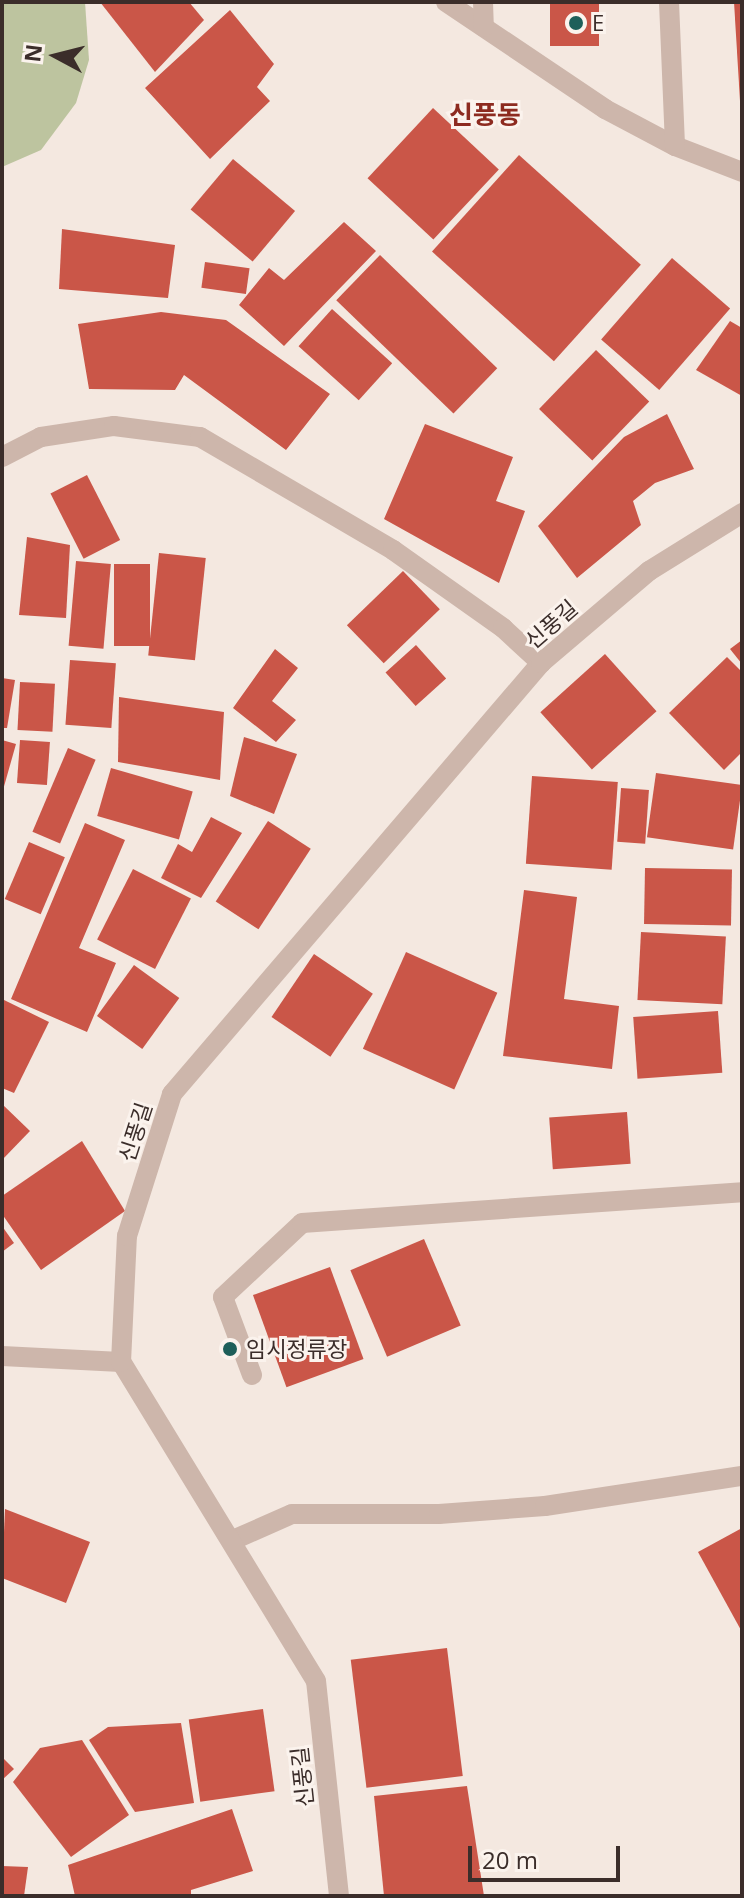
<!DOCTYPE html>
<meta charset="utf-8">
<style>
body{margin:0}
#map{position:relative;width:744px;height:1898px;overflow:hidden;background:#f4e8e0;font-family:"Open Sans","Noto Sans KR",sans-serif}
div>[style]{position:absolute}
[style*='--x']{left:calc(var(--x)*1px);top:calc(var(--y)*1px);width:calc(var(--w)*1px);rotate:calc(var(--a)*1deg)}
.green>*{inset:0;background:#bdc49f}
.building>*{inset:0;background:#ca5648;transform-origin:0 0}
.lane>*{height:20px;margin:-10px;padding:0 10px;transform-origin:10px;border-radius:10px;background:#cdb6ab}
.dots>*{width:22px;height:22px;translate:-50% -50%;box-sizing:border-box;border:4px solid #fbf3ed;border-radius:50%}
span{translate:-50% -50%;white-space:nowrap;text-align:center;line-height:1.15;-webkit-text-stroke:6px #fbf3ed;paint-order:stroke}
.poi-label{font-size:22px;color:#3b2d2a}
.left{translate:0 -50%;text-align:left}
.street-label{font-size:22px;color:#3b2d2a}
.quarter-label{font-size:26px;color:#8d2b20;font-weight:700}
.frame{position:absolute;inset:0;border:4px solid #3b2d2a;pointer-events:none}
.north{position:absolute;left:16px;top:16px;width:80px;height:80px;-webkit-text-stroke:6px #fbf3ed;paint-order:stroke;rotate:277deg;font-size:22px;font-weight:700;line-height:32px;text-align:center;color:#3b2d2a}
.north::after{content:'';display:block;margin:auto;width:28px;height:36px;background:#3b2d2a;clip-path:polygon(50% 0,100% 100%,50% 72%,0 100%)}
.scale{position:absolute;left:468px;top:1846px;width:152px;height:36px;box-sizing:border-box;border:4px solid #3b2d2a;border-top:0;padding-left:10px;font-size:24px;line-height:28px;white-space:nowrap;color:#3b2d2a;-webkit-text-stroke:6px #fbf3ed;paint-order:stroke}
</style>
<div id="map">
<div class="green">
<i style="clip-path:polygon(2px 2px,85px 2px,89px 60px,76px 103px,41px 150px,2px 167px)"></i>
</div>
<div class="building">
<i style="clip-path:polygon(100px 2px,189px 2px,204px 20px,155px 72px)"></i>
<i style="left:550px;top:2px;width:49px;height:44px"></i>
<i style="clip-path:polygon(734px 2px,742px 2px,742px 101px,740px 101px)"></i>
<i style="clip-path:polygon(230px 10px,274px 64px,257px 87px,270px 101px,210px 159px,145px 88px)"></i>
<i style="left:433px;top:108px;width:90px;height:96px;rotate:43deg"></i>
<i style="left:519px;top:155px;width:164px;height:130px;rotate:42deg"></i>
<i style="left:233px;top:159px;width:81px;height:66px;rotate:40deg"></i>
<i style="clip-path:polygon(344px 222px,376px 251px,284px 346px,239px 305px,269px 268px,284px 280px)"></i>
<i style="clip-path:polygon(62px 229px,175px 245px,168px 298px,59px 289px)"></i>
<i style="left:380px;top:255px;width:163px;height:63px;rotate:44deg"></i>
<i style="left:672px;top:258px;width:77px;height:108px;rotate:41deg"></i>
<i style="left:205px;top:262px;width:45px;height:26px;rotate:8deg"></i>
<i style="left:332px;top:309px;width:81px;height:50px;rotate:42deg"></i>
<i style="clip-path:polygon(161px 312px,226px 320px,330px 394px,286px 450px,184px 375px,175px 390px,89px 389px,78px 324px)"></i>
<i style="clip-path:polygon(730px 321px,742px 328px,742px 396px,696px 370px)"></i>
<i style="left:596px;top:350px;width:74px;height:82px;rotate:44deg"></i>
<i style="clip-path:polygon(667px 414px,694px 469px,655px 483px,633px 501px,641px 525px,577px 578px,538px 526px,624px 437px)"></i>
<i style="clip-path:polygon(425px 424px,513px 457px,496px 501px,525px 511px,499px 583px,384px 519px)"></i>
<i style="left:87px;top:475px;width:73px;height:41px;rotate:63deg"></i>
<i style="clip-path:polygon(27px 537px,70px 545px,66px 618px,19px 615px)"></i>
<i style="left:159px;top:553px;width:47px;height:103px;rotate:6deg"></i>
<i style="left:76px;top:561px;width:35px;height:85px;rotate:5deg"></i>
<i style="left:114px;top:564px;width:36px;height:82px"></i>
<i style="left:403px;top:571px;width:53px;height:78px;rotate:46deg"></i>
<i style="clip-path:polygon(742px 640px,742px 664px,730px 649px)"></i>
<i style="left:416px;top:645px;width:45px;height:41px;rotate:48deg"></i>
<i style="clip-path:polygon(275px 649px,298px 668px,272px 701px,296px 720px,276px 742px,233px 708px)"></i>
<i style="left:605px;top:654px;width:77px;height:87px;rotate:48deg"></i>
<i style="clip-path:polygon(727px 657px,742px 672px,742px 752px,724px 770px,669px 713px)"></i>
<i style="left:70px;top:660px;width:46px;height:65px;rotate:4deg"></i>
<i style="clip-path:polygon(2px 678px,15px 680px,7px 728px,2px 728px)"></i>
<i style="left:20px;top:682px;width:35px;height:48px;rotate:3deg"></i>
<i style="clip-path:polygon(119px 697px,224px 712px,220px 780px,118px 762px)"></i>
<i style="clip-path:polygon(244px 737px,297px 754px,274px 814px,230px 796px)"></i>
<i style="clip-path:polygon(2px 740px,16px 744px,3px 790px,2px 790px)"></i>
<i style="left:20px;top:740px;width:30px;height:43px;rotate:4deg"></i>
<i style="left:68px;top:748px;width:30px;height:91px;rotate:23deg"></i>
<i style="left:111px;top:768px;width:85px;height:50px;rotate:16deg"></i>
<i style="left:656px;top:773px;width:87px;height:65px;rotate:8deg"></i>
<i style="left:532px;top:776px;width:86px;height:88px;rotate:4deg"></i>
<i style="left:621px;top:788px;width:28px;height:54px;rotate:4deg"></i>
<i style="clip-path:polygon(211px 817px,242px 833px,201px 898px,161px 878px,178px 844px,192px 852px)"></i>
<i style="left:268px;top:821px;width:51px;height:96px;rotate:33deg"></i>
<i style="clip-path:polygon(85px 823px,125px 840px,79px 948px,116px 963px,87px 1032px,11px 999px)"></i>
<i style="left:29px;top:842px;width:39px;height:62px;rotate:23deg"></i>
<i style="left:645px;top:868px;width:87px;height:56px;rotate:1deg"></i>
<i style="left:133px;top:869px;width:65px;height:79px;rotate:27deg"></i>
<i style="clip-path:polygon(524px 890px,577px 897px,564px 999px,619px 1006px,612px 1069px,503px 1056px)"></i>
<i style="left:641px;top:932px;width:85px;height:68px;rotate:3deg"></i>
<i style="left:406px;top:952px;width:100px;height:106px;rotate:24deg"></i>
<i style="left:314px;top:954px;width:71px;height:76px;rotate:34deg"></i>
<i style="left:134px;top:965px;width:56px;height:63px;rotate:36deg"></i>
<i style="clip-path:polygon(2px 999px,49px 1022px,14px 1093px,2px 1088px)"></i>
<i style="left:718px;top:1011px;width:62px;height:85px;rotate:86deg"></i>
<i style="clip-path:polygon(2px 1104px,30px 1131px,2px 1160px)"></i>
<i style="left:627px;top:1112px;width:52px;height:78px;rotate:86deg"></i>
<i style="clip-path:polygon(82px 1141px,125px 1211px,41px 1270px,2px 1214px,2px 1196px)"></i>
<i style="clip-path:polygon(2px 1226px,14px 1243px,2px 1252px)"></i>
<i style="left:424px;top:1239px;width:94px;height:80px;rotate:67deg"></i>
<i style="left:330px;top:1267px;width:98px;height:82px;rotate:70deg"></i>
<i style="clip-path:polygon(5px 1509px,90px 1542px,66px 1603px,2px 1578px)"></i>
<i style="clip-path:polygon(742px 1528px,742px 1632px,698px 1552px)"></i>
<i style="left:447px;top:1648px;width:129px;height:97px;rotate:83deg"></i>
<i style="left:263px;top:1709px;width:83px;height:75px;rotate:82deg"></i>
<i style="clip-path:polygon(181px 1723px,194px 1803px,135px 1812px,89px 1740px,108px 1727px)"></i>
<i style="clip-path:polygon(82px 1740px,129px 1815px,71px 1857px,13px 1782px,40px 1748px)"></i>
<i style="clip-path:polygon(2px 1757px,14px 1769px,2px 1780px)"></i>
<i style="clip-path:polygon(467px 1786px,484px 1896px,384px 1896px,374px 1796px)"></i>
<i style="clip-path:polygon(232px 1809px,253px 1871px,191px 1890px,191px 1896px,75px 1896px,68px 1865px)"></i>
<i style="clip-path:polygon(2px 1866px,28px 1867px,24px 1896px,2px 1896px)"></i>
</div>
<div class="lane">
<i style="--x:446;--y:2;--w:192;--a:33.9"></i>
<i style="--x:605;--y:109;--w:79;--a:27.9"></i>
<i style="--x:675;--y:146;--w:72;--a:21.2"></i>
<i style="--x:483;--y:2;--w:25;--a:88"></i>
<i style="--x:669;--y:2;--w:144;--a:87.6"></i>
<i style="--x:2;--y:457;--w:44;--a:-27.1"></i>
<i style="--x:41;--y:437;--w:74;--a:-8.6"></i>
<i style="--x:114;--y:426;--w:87;--a:7.3"></i>
<i style="--x:200;--y:437;--w:224;--a:30.3"></i>
<i style="--x:393;--y:550;--w:135;--a:35.3"></i>
<i style="--x:503;--y:628;--w:52;--a:42.6"></i>
<i style="--x:2;--y:1356;--w:119;--a:2.9"></i>
<i style="--x:252;--y:1375;--w:83;--a:-110.4"></i>
<i style="--x:223;--y:1297;--w:108;--a:-43.1"></i>
<i style="--x:302;--y:1223;--w:441;--a:-4"></i>
<i style="--x:233;--y:1540;--w:64;--a:-23.8"></i>
<i style="--x:292;--y:1514;--w:147;--a:0"></i>
<i style="--x:439;--y:1514;--w:106;--a:-4.3"></i>
<i style="--x:545;--y:1506;--w:199;--a:-8.7"></i>
<i style="--x:339;--y:1896;--w:216;--a:-96.1"></i>
<i style="--x:316;--y:1681;--w:374;--a:-121.4"></i>
<i style="--x:121;--y:1362;--w:126;--a:-87.3"></i>
<i style="--x:127;--y:1236;--w:149;--a:-72.4"></i>
<i style="--x:172;--y:1094;--w:567;--a:-49.43"></i>
<i style="--x:541;--y:663;--w:142;--a:-40.4"></i>
<i style="--x:649;--y:571;--w:110;--a:-31.9"></i>
</div>
<div class="dots">
<i style="left:576px;top:23px;background:#1e5f5a"></i>
<i style="left:230px;top:1349px;background:#1e5f5a"></i>
</div>
<div class="poi-label">
<span class="left" style="left:592px;top:23px">E</span>
<span class="left" style="left:246px;top:1349px">임시정류장</span>
</div>
<div class="street-label">
<span style="left:551px;top:624px;rotate:-41deg">신풍길</span>
<span style="left:135px;top:1132px;rotate:-72deg">신풍길</span>
<span style="left:302px;top:1777px;rotate:-96deg">신풍길</span>
</div>
<div class="quarter-label">
<span style="left:485px;top:115px">신풍동</span>
</div>
<div class="frame"></div>
<div class="north">N</div>
<div class="scale">20 m</div>
</div>
